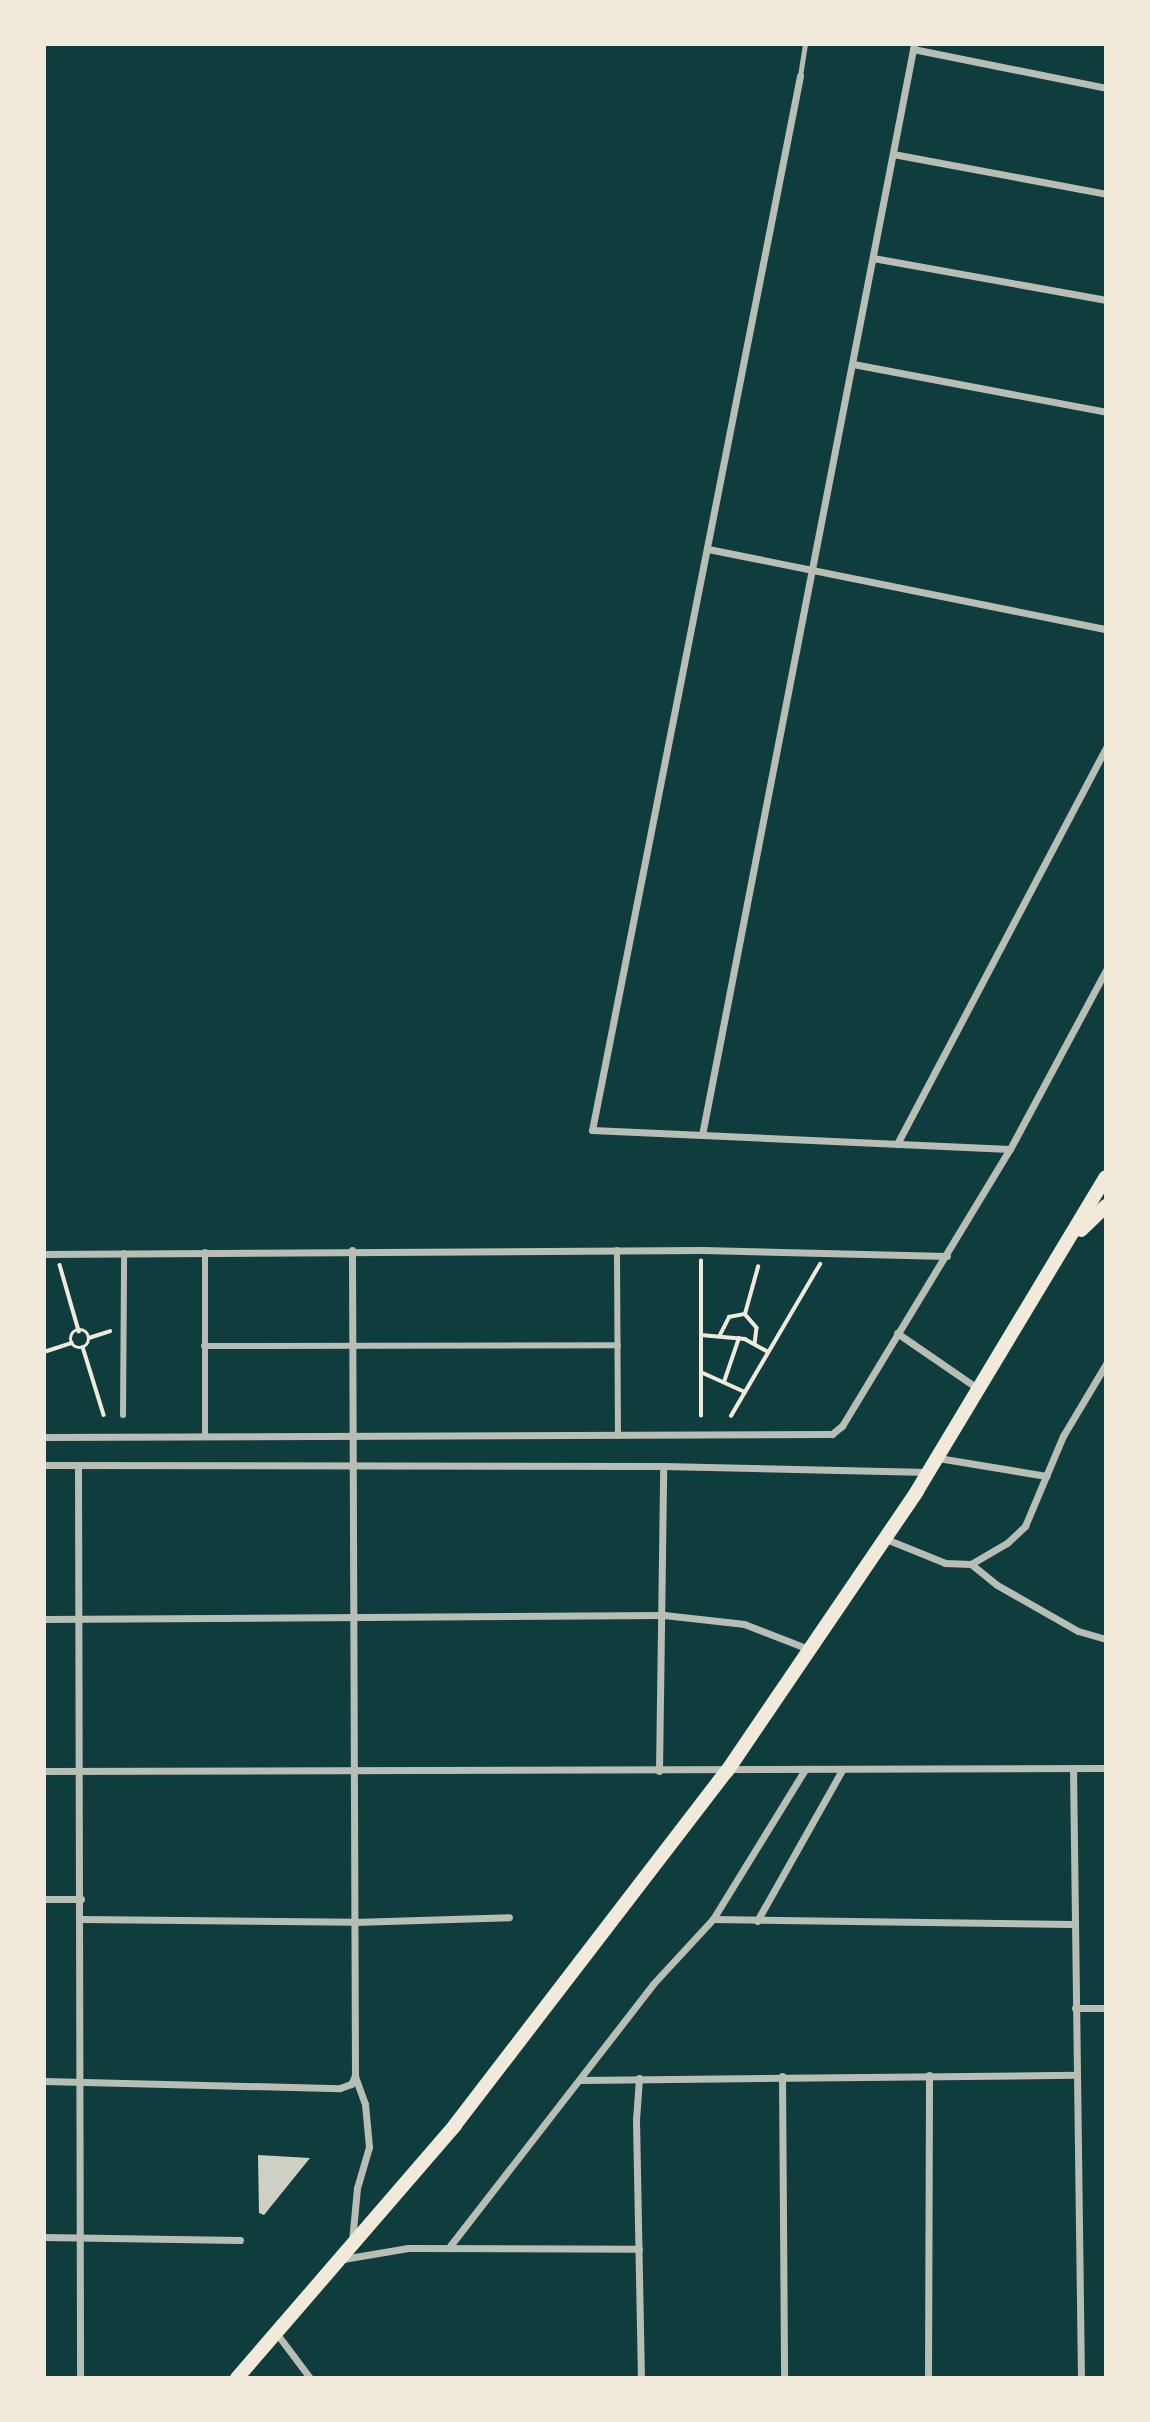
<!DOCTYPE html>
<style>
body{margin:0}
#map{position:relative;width:1150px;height:2422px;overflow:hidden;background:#0f3d3e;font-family:Arial,sans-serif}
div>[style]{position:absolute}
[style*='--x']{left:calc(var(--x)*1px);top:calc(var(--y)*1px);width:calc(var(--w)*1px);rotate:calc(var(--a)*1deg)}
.building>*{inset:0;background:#cfcfc3}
.path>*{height:3.5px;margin:-1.75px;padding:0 1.75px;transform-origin:1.75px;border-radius:1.75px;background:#f1e9da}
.path>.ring{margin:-1.75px;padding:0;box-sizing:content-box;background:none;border:3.5px solid #f1e9da;border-radius:50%}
.service>*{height:4.5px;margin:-2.25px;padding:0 2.25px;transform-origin:2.25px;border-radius:2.25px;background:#b8beb3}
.pedestrian>*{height:6px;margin:-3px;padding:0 3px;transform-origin:3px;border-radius:3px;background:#b8beb3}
.minor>*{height:7px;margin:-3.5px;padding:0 3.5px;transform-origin:3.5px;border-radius:3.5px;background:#b8beb3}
.trunk>*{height:14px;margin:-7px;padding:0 7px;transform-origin:7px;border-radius:7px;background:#f1e9da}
span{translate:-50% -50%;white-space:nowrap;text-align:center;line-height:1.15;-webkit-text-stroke:7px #f1e9da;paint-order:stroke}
.frame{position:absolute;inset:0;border:46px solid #f1e9da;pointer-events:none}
</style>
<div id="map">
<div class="building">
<i style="clip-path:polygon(258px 2155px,310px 2158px,264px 2215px,259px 2213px)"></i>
</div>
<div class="path">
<i style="--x:60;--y:1265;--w:69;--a:73.9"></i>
<i style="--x:745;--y:1314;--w:49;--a:-74.5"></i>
<i class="ring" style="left:71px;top:1330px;width:14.5px;height:14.5px"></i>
<i style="--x:701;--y:1335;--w:44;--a:5.2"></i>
<i style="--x:745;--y:1339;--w:26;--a:29"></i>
<i style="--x:720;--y:1335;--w:20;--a:-63"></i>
<i style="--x:729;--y:1317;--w:16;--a:-11"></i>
<i style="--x:745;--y:1314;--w:18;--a:49"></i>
<i style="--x:757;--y:1328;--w:16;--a:97"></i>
<i style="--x:89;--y:1338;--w:22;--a:-18"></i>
<i style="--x:83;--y:1347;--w:71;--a:72.8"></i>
<i style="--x:44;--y:1352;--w:29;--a:-18"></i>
<i style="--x:701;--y:1372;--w:48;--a:24.4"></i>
<i style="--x:724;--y:1382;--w:46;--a:-71.2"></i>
<i style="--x:701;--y:1416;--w:155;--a:-90"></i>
<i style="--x:731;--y:1416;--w:176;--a:-59.6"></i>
</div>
<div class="service">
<i style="--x:800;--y:76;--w:32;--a:-81"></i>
</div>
<div class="pedestrian">
<i style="--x:617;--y:1250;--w:186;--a:89.7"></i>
<i style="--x:205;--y:1252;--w:184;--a:90"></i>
<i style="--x:204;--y:1346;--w:414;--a:-0.1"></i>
<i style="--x:123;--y:1415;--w:162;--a:-89.6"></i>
</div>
<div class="minor">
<i style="--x:913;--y:49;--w:197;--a:11.4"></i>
<i style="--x:800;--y:76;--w:1074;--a:101.16"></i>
<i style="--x:592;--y:1130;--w:418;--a:2.6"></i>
<i style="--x:893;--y:154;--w:217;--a:10.6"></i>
<i style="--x:873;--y:258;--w:237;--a:10.2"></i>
<i style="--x:853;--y:364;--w:258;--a:10.7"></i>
<i style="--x:708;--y:549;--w:406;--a:11.4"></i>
<i style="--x:702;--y:1135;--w:1111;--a:-79"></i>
<i style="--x:897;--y:1144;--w:449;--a:-62.2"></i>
<i style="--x:44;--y:1254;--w:658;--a:-0.35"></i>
<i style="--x:702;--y:1250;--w:245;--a:1.4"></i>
<i style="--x:897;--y:1333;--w:101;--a:34.5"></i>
<i style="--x:44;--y:1437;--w:788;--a:-0.22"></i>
<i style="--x:832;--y:1434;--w:13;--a:-39"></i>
<i style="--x:842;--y:1426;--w:324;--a:-58.8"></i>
<i style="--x:1010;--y:1149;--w:203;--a:-61.8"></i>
<i style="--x:938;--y:1458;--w:110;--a:9.4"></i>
<i style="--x:44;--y:1465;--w:619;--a:0.09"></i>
<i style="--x:663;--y:1466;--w:265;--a:1.3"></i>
<i style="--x:78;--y:1465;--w:913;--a:89.87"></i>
<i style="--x:886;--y:1539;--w:64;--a:22.1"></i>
<i style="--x:945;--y:1563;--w:26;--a:2"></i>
<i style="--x:971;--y:1564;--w:42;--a:-30.3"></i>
<i style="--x:1007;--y:1543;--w:25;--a:-43"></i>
<i style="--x:1025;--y:1526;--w:98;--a:-67.1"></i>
<i style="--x:1063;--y:1436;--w:84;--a:-59.2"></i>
<i style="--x:971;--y:1564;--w:33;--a:39"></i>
<i style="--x:997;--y:1585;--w:93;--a:29.6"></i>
<i style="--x:1078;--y:1631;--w:29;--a:16"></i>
<i style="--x:44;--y:1619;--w:620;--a:-0.37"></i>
<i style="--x:664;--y:1615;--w:81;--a:6.4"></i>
<i style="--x:744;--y:1624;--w:72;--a:21.2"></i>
<i style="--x:1073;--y:1768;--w:610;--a:89.25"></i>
<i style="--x:44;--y:1771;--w:1062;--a:-0.16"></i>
<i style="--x:659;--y:1771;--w:305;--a:-89.2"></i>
<i style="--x:44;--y:1899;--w:37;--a:0"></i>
<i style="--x:81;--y:1919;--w:273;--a:0.6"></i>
<i style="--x:354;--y:1922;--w:155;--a:-1.8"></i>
<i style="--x:713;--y:1919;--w:359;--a:0.8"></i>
<i style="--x:757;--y:1921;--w:173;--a:-60.6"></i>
<i style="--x:1075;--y:2008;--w:31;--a:0"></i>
<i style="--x:782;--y:2076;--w:302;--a:89.6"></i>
<i style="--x:639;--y:2078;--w:42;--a:94.1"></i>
<i style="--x:636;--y:2120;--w:258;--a:88.9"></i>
<i style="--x:581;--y:2080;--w:494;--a:-0.6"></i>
<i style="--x:44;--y:2081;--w:296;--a:1.4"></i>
<i style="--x:340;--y:2088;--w:12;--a:-20"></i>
<i style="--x:351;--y:2084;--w:9;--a:-63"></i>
<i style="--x:44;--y:2237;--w:196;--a:0.9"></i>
<i style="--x:352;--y:2241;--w:53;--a:-84.6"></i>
<i style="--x:357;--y:2188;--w:43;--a:-73.7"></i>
<i style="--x:369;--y:2147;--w:43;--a:-95.3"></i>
<i style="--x:365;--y:2104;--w:30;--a:-110"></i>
<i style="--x:355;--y:2076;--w:826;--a:-90.21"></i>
<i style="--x:450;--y:2246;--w:331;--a:-52.2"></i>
<i style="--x:653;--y:1984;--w:88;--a:-47.3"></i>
<i style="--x:713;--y:1919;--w:174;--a:-58.4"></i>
<i style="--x:343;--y:2259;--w:66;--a:-9.6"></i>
<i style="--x:408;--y:2248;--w:231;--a:0.2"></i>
<i style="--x:277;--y:2334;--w:55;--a:53.1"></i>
<i style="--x:928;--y:2378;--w:303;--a:-89.8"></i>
</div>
<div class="trunk">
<i style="--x:1081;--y:1230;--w:35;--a:-44"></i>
<i style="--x:237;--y:2378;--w:334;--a:-49.2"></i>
<i style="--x:455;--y:2125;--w:446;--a:-52.5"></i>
<i style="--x:727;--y:1771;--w:338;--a:-55.8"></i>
<i style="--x:917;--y:1491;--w:366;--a:-59"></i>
</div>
<div class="frame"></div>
</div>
